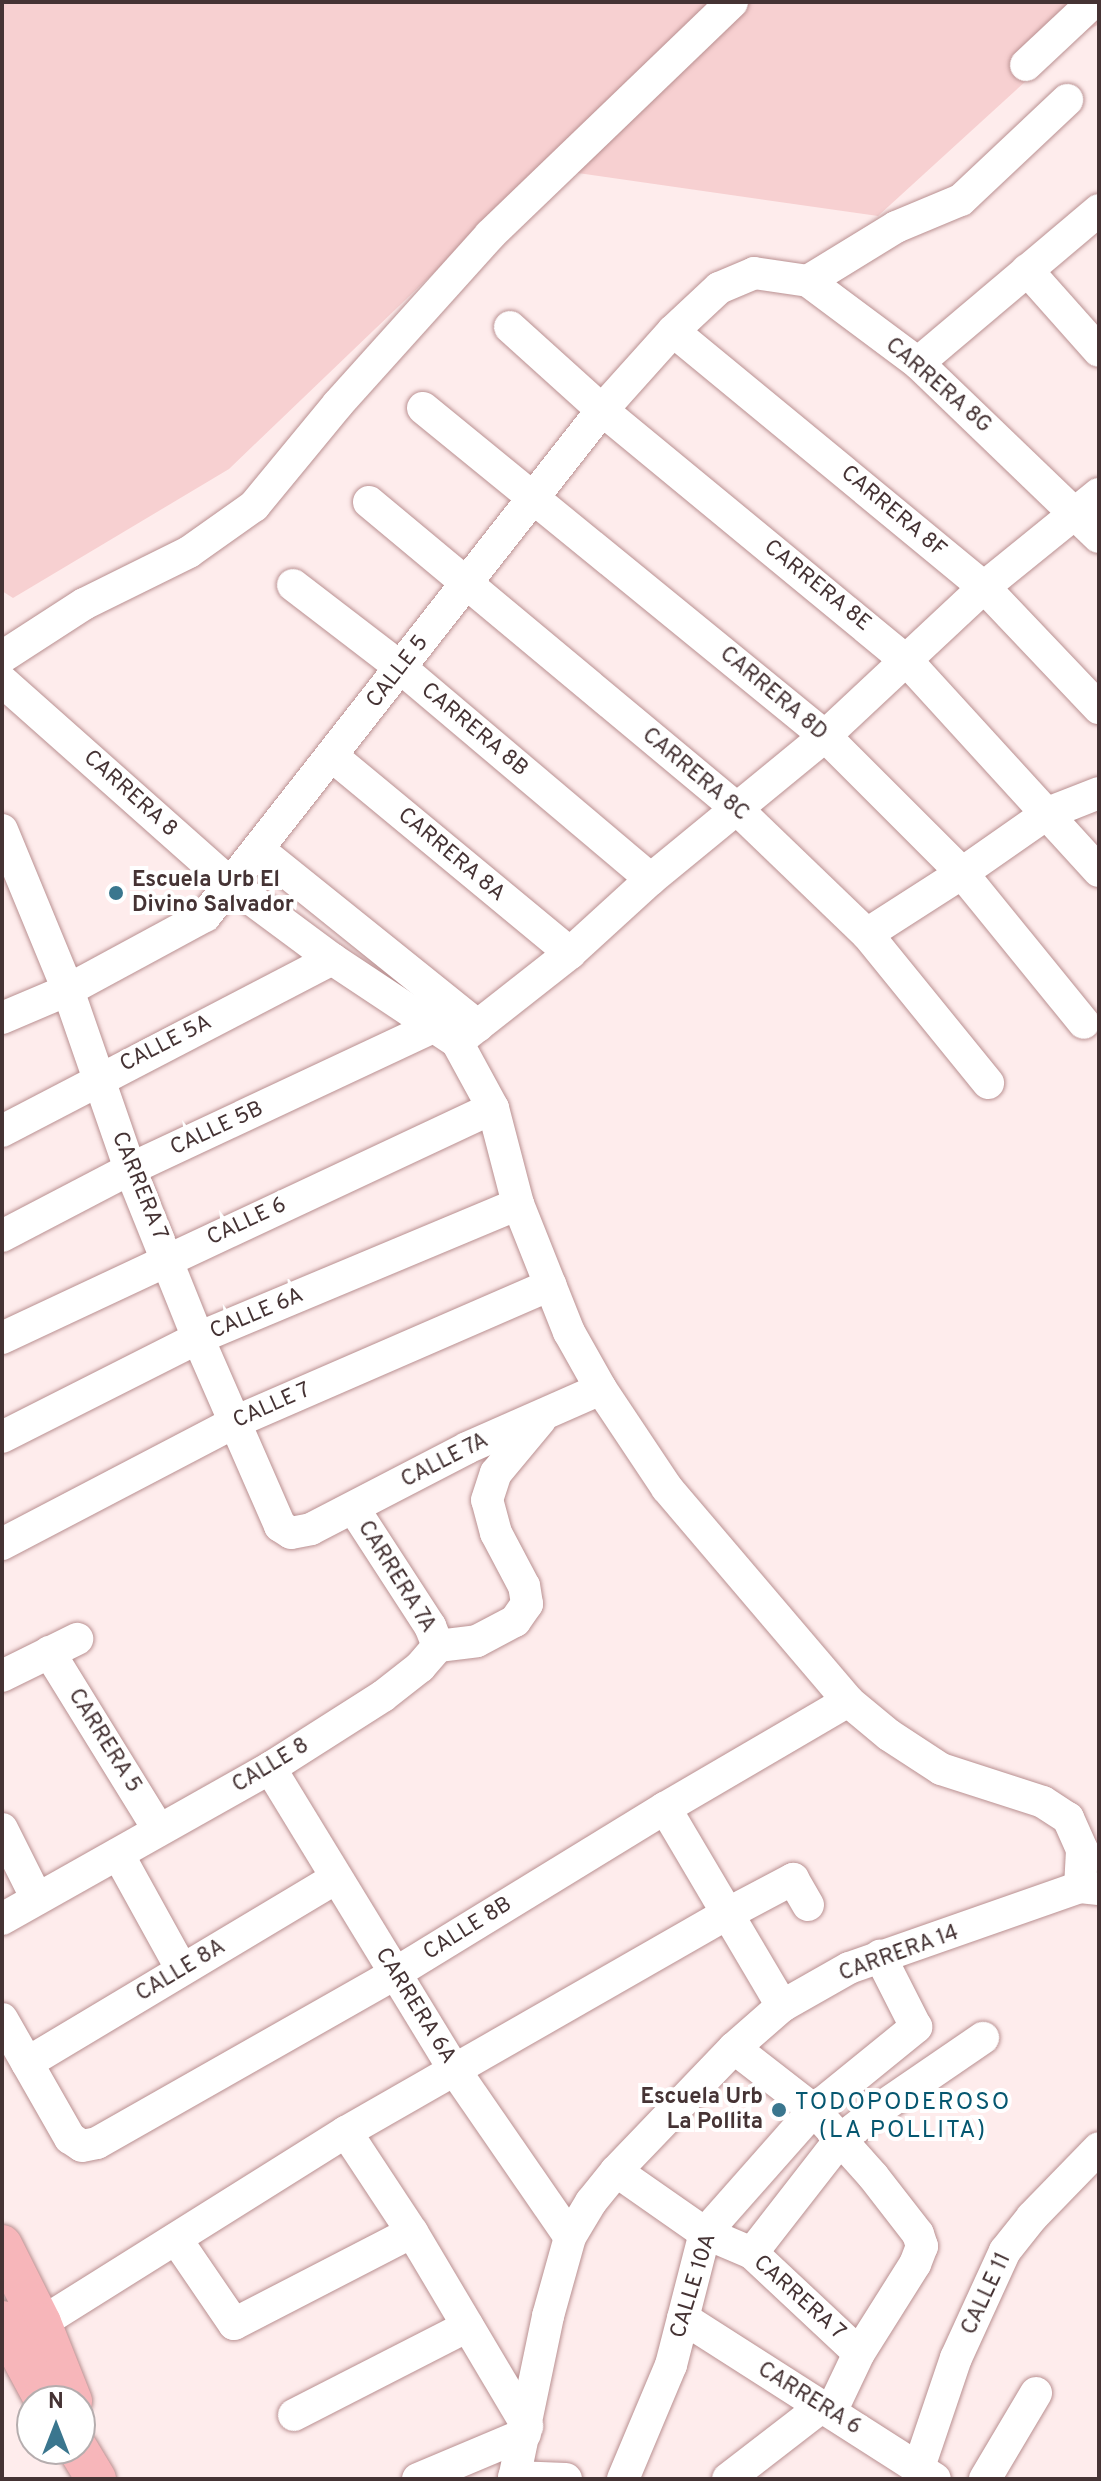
<!DOCTYPE html>
<style>
body{margin:0}
#map{position:relative;width:1101px;height:2481px;overflow:hidden;background:#feecec;font-family:Overpass,sans-serif}
div>[style]{position:absolute}
[style*='--x']{left:calc(var(--x)*1px);top:calc(var(--y)*1px);width:calc(var(--w)*1px);rotate:calc(var(--a)*1deg)}
.green>*{inset:0;background:#f7d0d1}
.roads{filter:drop-shadow(0 0 2px #b99091) drop-shadow(0 0 2px #b99091)}
.minor>*{height:32px;margin:-16px;padding:0 16px;transform-origin:16px;border-radius:16px;background:#fff}
.major>*{height:40px;margin:-20px;padding:0 20px;transform-origin:20px;border-radius:20px;background:#f7b6ba}
.dots>*{width:22px;height:22px;translate:-50% -50%;box-sizing:border-box;border:4px solid #fff;border-radius:50%}
span{translate:-50% -50%;white-space:nowrap;text-align:center;line-height:1.15;-webkit-text-stroke:8px #fff;paint-order:stroke}
.street-label{font-size:22px;color:#453334}
.poi-label{font-size:22px;color:#453334;font-weight:700}
.left{translate:0 -50%;text-align:left}
.right{translate:-100% -50%;text-align:right}
.neighbourhood-label{font-size:24px;color:#065770;letter-spacing:2px}
.frame{position:absolute;inset:0;border:4px solid #453334;pointer-events:none}
.north{position:absolute;left:16px;top:2385px;width:80px;height:80px;box-sizing:border-box;background:#fff;border:2px solid #b5adae;border-radius:50%;rotate:0deg;font-size:22px;font-weight:700;line-height:32px;text-align:center;color:#453334}
.north::after{content:'';display:block;margin:auto;width:28px;height:36px;background:#3a768e;clip-path:polygon(50% 0,100% 100%,50% 72%,0 100%)}
</style>
<div id="map">
<div class="green">
<i style="clip-path:polygon(2px 2px,1099px 2px,1099px 24px,1072px 39px,878px 216px,543px 168px,229px 469px,13px 598px,2px 591px)"></i>
</div>
<div class="roads">
<div class="minor">
<i style="--x:1026;--y:65;--w:92;--a:-43.2"></i>
<i style="--x:1027;--y:270;--w:108;--a:48.4"></i>
<i style="--x:808;--y:281;--w:103;--a:-31.5"></i>
<i style="--x:896;--y:227;--w:70;--a:-22.6"></i>
<i style="--x:961;--y:200;--w:146;--a:-43.3"></i>
<i style="--x:510;--y:327;--w:124;--a:42.1"></i>
<i style="--x:602;--y:410;--w:396;--a:39.5"></i>
<i style="--x:908;--y:662;--w:283;--a:47.6"></i>
<i style="--x:673;--y:331;--w:403;--a:39.5"></i>
<i style="--x:984;--y:587;--w:167;--a:46.5"></i>
<i style="--x:918;--y:363;--w:237;--a:-40.2"></i>
<i style="--x:423;--y:408;--w:519;--a:39.21"></i>
<i style="--x:825;--y:736;--w:194;--a:45"></i>
<i style="--x:962;--y:873;--w:193;--a:50.9"></i>
<i style="--x:369;--y:502;--w:479;--a:39.8"></i>
<i style="--x:737;--y:809;--w:180;--a:43.9"></i>
<i style="--x:867;--y:934;--w:192;--a:50.9"></i>
<i style="--x:293;--y:585;--w:136;--a:37.5"></i>
<i style="--x:401;--y:668;--w:327;--a:40.2"></i>
<i style="--x:2;--y:657;--w:98;--a:-32.9"></i>
<i style="--x:84;--y:604;--w:117;--a:-26.3"></i>
<i style="--x:189;--y:552;--w:80;--a:-35.3"></i>
<i style="--x:254;--y:506;--w:132;--a:-50.5"></i>
<i style="--x:338;--y:404;--w:227;--a:-48"></i>
<i style="--x:490;--y:235;--w:336;--a:-43.9"></i>
<i style="--x:2;--y:681;--w:307;--a:41.6"></i>
<i style="--x:232;--y:885;--w:124;--a:36.5"></i>
<i style="--x:332;--y:959;--w:150;--a:33.6"></i>
<i style="--x:457;--y:1042;--w:75;--a:61.4"></i>
<i style="--x:493;--y:1108;--w:99;--a:75.4"></i>
<i style="--x:518;--y:1204;--w:138;--a:68.3"></i>
<i style="--x:569;--y:1332;--w:65;--a:60.7"></i>
<i style="--x:601;--y:1389;--w:119;--a:56.3"></i>
<i style="--x:667;--y:1488;--w:280;--a:49.6"></i>
<i style="--x:848;--y:1701;--w:53;--a:39.7"></i>
<i style="--x:889;--y:1735;--w:62;--a:33.2"></i>
<i style="--x:941;--y:1769;--w:107;--a:17.9"></i>
<i style="--x:1043;--y:1802;--w:30;--a:33"></i>
<i style="--x:1068;--y:1818;--w:35;--a:66"></i>
<i style="--x:1082;--y:1850;--w:37;--a:93"></i>
<i style="--x:332;--y:756;--w:309;--a:39.6"></i>
<i style="--x:2;--y:830;--w:173;--a:67.6"></i>
<i style="--x:68;--y:990;--w:189;--a:70.9"></i>
<i style="--x:130;--y:1169;--w:182;--a:68.1"></i>
<i style="--x:198;--y:1338;--w:205;--a:66.4"></i>
<i style="--x:280;--y:1526;--w:13;--a:32"></i>
<i style="--x:291;--y:1533;--w:20;--a:-11"></i>
<i style="--x:311;--y:1529;--w:176;--a:-27.4"></i>
<i style="--x:467;--y:1448;--w:146;--a:-23.8"></i>
<i style="--x:259;--y:850;--w:281;--a:38.8"></i>
<i style="--x:867;--y:934;--w:113;--a:-32.7"></i>
<i style="--x:962;--y:873;--w:105;--a:-34.9"></i>
<i style="--x:1048;--y:813;--w:55;--a:-21.4"></i>
<i style="--x:2;--y:1018;--w:72;--a:-23"></i>
<i style="--x:68;--y:990;--w:156;--a:-28.4"></i>
<i style="--x:205;--y:916;--w:643;--a:-51.88"></i>
<i style="--x:602;--y:410;--w:106;--a:-48.1"></i>
<i style="--x:673;--y:331;--w:63;--a:-43.1"></i>
<i style="--x:719;--y:288;--w:38;--a:-23"></i>
<i style="--x:754;--y:273;--w:55;--a:8.4"></i>
<i style="--x:808;--y:281;--w:137;--a:36.7"></i>
<i style="--x:918;--y:363;--w:251;--a:43.9"></i>
<i style="--x:457;--y:1042;--w:144;--a:-38.2"></i>
<i style="--x:570;--y:953;--w:110;--a:-42.4"></i>
<i style="--x:651;--y:879;--w:225;--a:-39.4"></i>
<i style="--x:825;--y:736;--w:218;--a:-43.1"></i>
<i style="--x:984;--y:587;--w:148;--a:-39"></i>
<i style="--x:2;--y:1131;--w:372;--a:-27.5"></i>
<i style="--x:2;--y:1236;--w:144;--a:-27.6"></i>
<i style="--x:130;--y:1169;--w:337;--a:-25.1"></i>
<i style="--x:2;--y:1338;--w:542;--a:-25.1"></i>
<i style="--x:2;--y:1437;--w:220;--a:-26.8"></i>
<i style="--x:198;--y:1338;--w:347;--a:-22.7"></i>
<i style="--x:354;--y:1509;--w:140;--a:57"></i>
<i style="--x:430;--y:1626;--w:22;--a:68"></i>
<i style="--x:2;--y:1544;--w:263;--a:-27.6"></i>
<i style="--x:235;--y:1422;--w:344;--a:-23.5"></i>
<i style="--x:49;--y:1652;--w:209;--a:58.3"></i>
<i style="--x:2;--y:1676;--w:84;--a:-26.3"></i>
<i style="--x:270;--y:1768;--w:353;--a:58.6"></i>
<i style="--x:454;--y:2069;--w:204;--a:55.4"></i>
<i style="--x:665;--y:1808;--w:230;--a:59.4"></i>
<i style="--x:2;--y:1829;--w:78;--a:63.4"></i>
<i style="--x:118;--y:1854;--w:132;--a:61.1"></i>
<i style="--x:2;--y:1919;--w:308;--a:-29.4"></i>
<i style="--x:270;--y:1768;--w:134;--a:-32.5"></i>
<i style="--x:383;--y:1696;--w:47;--a:-38.1"></i>
<i style="--x:420;--y:1667;--w:28;--a:-49"></i>
<i style="--x:438;--y:1646;--w:39;--a:-7"></i>
<i style="--x:477;--y:1641;--w:43;--a:-27.8"></i>
<i style="--x:515;--y:1621;--w:21;--a:-55"></i>
<i style="--x:527;--y:1604;--w:18;--a:-99"></i>
<i style="--x:524;--y:1586;--w:60;--a:-117.8"></i>
<i style="--x:496;--y:1533;--w:34;--a:-105"></i>
<i style="--x:487;--y:1500;--w:28;--a:-72"></i>
<i style="--x:496;--y:1473;--w:69;--a:-50.3"></i>
<i style="--x:2;--y:2019;--w:137;--a:60.3"></i>
<i style="--x:70;--y:2138;--w:14;--a:34"></i>
<i style="--x:82;--y:2146;--w:15;--a:-11"></i>
<i style="--x:97;--y:2143;--w:342;--a:-29.6"></i>
<i style="--x:394;--y:1974;--w:318;--a:-31.5"></i>
<i style="--x:665;--y:1808;--w:212;--a:-30.3"></i>
<i style="--x:734;--y:2048;--w:101;--a:37.8"></i>
<i style="--x:814;--y:2110;--w:89;--a:48.2"></i>
<i style="--x:873;--y:2176;--w:73;--a:52.2"></i>
<i style="--x:918;--y:2234;--w:13;--a:72"></i>
<i style="--x:922;--y:2246;--w:19;--a:111"></i>
<i style="--x:915;--y:2264;--w:105;--a:122.2"></i>
<i style="--x:859;--y:2353;--w:65;--a:115.4"></i>
<i style="--x:27;--y:2063;--w:360;--a:-30.9"></i>
<i style="--x:346;--y:2132;--w:120;--a:56.6"></i>
<i style="--x:412;--y:2232;--w:226;--a:59.3"></i>
<i style="--x:616;--y:2171;--w:108;--a:34.9"></i>
<i style="--x:705;--y:2233;--w:51;--a:23.1"></i>
<i style="--x:752;--y:2253;--w:146;--a:43.1"></i>
<i style="--x:176;--y:2239;--w:103;--a:55.7"></i>
<i style="--x:234;--y:2324;--w:200;--a:-27.3"></i>
<i style="--x:752;--y:2253;--w:143;--a:-52.1"></i>
<i style="--x:840;--y:2140;--w:57;--a:-37.9"></i>
<i style="--x:885;--y:2105;--w:119;--a:-34.4"></i>
<i style="--x:683;--y:2318;--w:299;--a:32.6"></i>
<i style="--x:41;--y:2323;--w:360;--a:-32.1"></i>
<i style="--x:346;--y:2132;--w:439;--a:-29.8"></i>
<i style="--x:727;--y:1914;--w:75;--a:-27.9"></i>
<i style="--x:793;--y:1879;--w:30;--a:60"></i>
<i style="--x:294;--y:2415;--w:195;--a:-27.1"></i>
<i style="--x:919;--y:2467;--w:115;--a:-71.3"></i>
<i style="--x:956;--y:2358;--w:118;--a:-65.4"></i>
<i style="--x:1005;--y:2251;--w:43;--a:-51.5"></i>
<i style="--x:1032;--y:2217;--w:96;--a:-45.8"></i>
<i style="--x:514;--y:2477;--w:52;--a:2.2"></i>
<i style="--x:418;--y:2479;--w:116;--a:-22.8"></i>
<i style="--x:514;--y:2479;--w:167;--a:-78.2"></i>
<i style="--x:548;--y:2316;--w:82;--a:-74.4"></i>
<i style="--x:570;--y:2237;--w:41;--a:-59"></i>
<i style="--x:591;--y:2202;--w:40;--a:-51"></i>
<i style="--x:616;--y:2171;--w:170;--a:-46.2"></i>
<i style="--x:734;--y:2048;--w:64;--a:-41.2"></i>
<i style="--x:782;--y:2006;--w:77;--a:-29.6"></i>
<i style="--x:849;--y:1968;--w:245;--a:-19.3"></i>
<i style="--x:1080;--y:1887;--w:19;--a:6"></i>
<i style="--x:623;--y:2479;--w:124;--a:-67.2"></i>
<i style="--x:671;--y:2365;--w:136;--a:-75.6"></i>
<i style="--x:705;--y:2233;--w:164;--a:-48.5"></i>
<i style="--x:814;--y:2110;--w:132;--a:-39.1"></i>
<i style="--x:916;--y:2027;--w:80;--a:-116.9"></i>
<i style="--x:728;--y:2479;--w:118;--a:-37.7"></i>
<i style="--x:985;--y:2479;--w:100;--a:-59.3"></i>
</div>
<div class="major">
<i style="--x:2;--y:2245;--w:87;--a:63.4"></i>
<i style="--x:41;--y:2323;--w:84;--a:68.3"></i>
<i style="--x:2;--y:2321;--w:91;--a:61.7"></i>
<i style="--x:78;--y:2449;--w:35;--a:59"></i>
</div>
</div>
<div class="dots">
<i style="left:116px;top:893px;background:#3a768e"></i>
<i style="left:779px;top:2110px;background:#3a768e"></i>
</div>
<div class="street-label">
<span style="left:938px;top:386px;rotate:41deg">CARRERA 8G</span>
<span style="left:893px;top:512px;rotate:40deg">CARRERA 8F</span>
<span style="left:817px;top:586px;rotate:39deg">CARRERA 8E</span>
<span style="left:398px;top:672px;rotate:-52deg">CALLE 5</span>
<span style="left:773px;top:694px;rotate:40deg">CARRERA 8D</span>
<span style="left:474px;top:730px;rotate:40deg">CARRERA 8B</span>
<span style="left:695px;top:775px;rotate:40deg">CARRERA 8C</span>
<span style="left:130px;top:794px;rotate:42deg">CARRERA 8</span>
<span style="left:451px;top:855px;rotate:40deg">CARRERA 8A</span>
<span style="left:166px;top:1044px;rotate:-27deg">CALLE 5A</span>
<span style="left:217px;top:1129px;rotate:-25deg">CALLE 5B</span>
<span style="left:139px;top:1186px;rotate:68deg">CARRERA 7</span>
<span style="left:247px;top:1222px;rotate:-25deg">CALLE 6</span>
<span style="left:257px;top:1314px;rotate:-23deg">CALLE 6A</span>
<span style="left:272px;top:1406px;rotate:-24deg">CALLE 7</span>
<span style="left:445px;top:1461px;rotate:-27deg">CALLE 7A</span>
<span style="left:396px;top:1577px;rotate:58deg">CARRERA 7A</span>
<span style="left:104px;top:1741px;rotate:58deg">CARRERA 5</span>
<span style="left:271px;top:1766px;rotate:-31deg">CALLE 8</span>
<span style="left:468px;top:1929px;rotate:-32deg">CALLE 8B</span>
<span style="left:899px;top:1954px;rotate:-20deg">CARRERA 14</span>
<span style="left:181px;top:1971px;rotate:-31deg">CALLE 8A</span>
<span style="left:415px;top:2006px;rotate:58deg">CARRERA 6A</span>
<span style="left:694px;top:2286px;rotate:-73deg">CALLE 10A</span>
<span style="left:987px;top:2294px;rotate:-65deg">CALLE 11</span>
<span style="left:799px;top:2298px;rotate:42deg">CARRERA 7</span>
<span style="left:809px;top:2399px;rotate:32deg">CARRERA 6</span>
</div>
<div class="poi-label">
<span class="left" style="left:132px;top:893px">Escuela Urb El<br>Divino Salvador</span>
<span class="right" style="left:763px;top:2110px">Escuela Urb<br>La Pollita</span>
</div>
<div class="neighbourhood-label">
<span style="left:903px;top:2118px">TODOPODEROSO<br>(LA POLLITA)</span>
</div>
<div class="frame"></div>
<div class="north">N</div>
</div>
